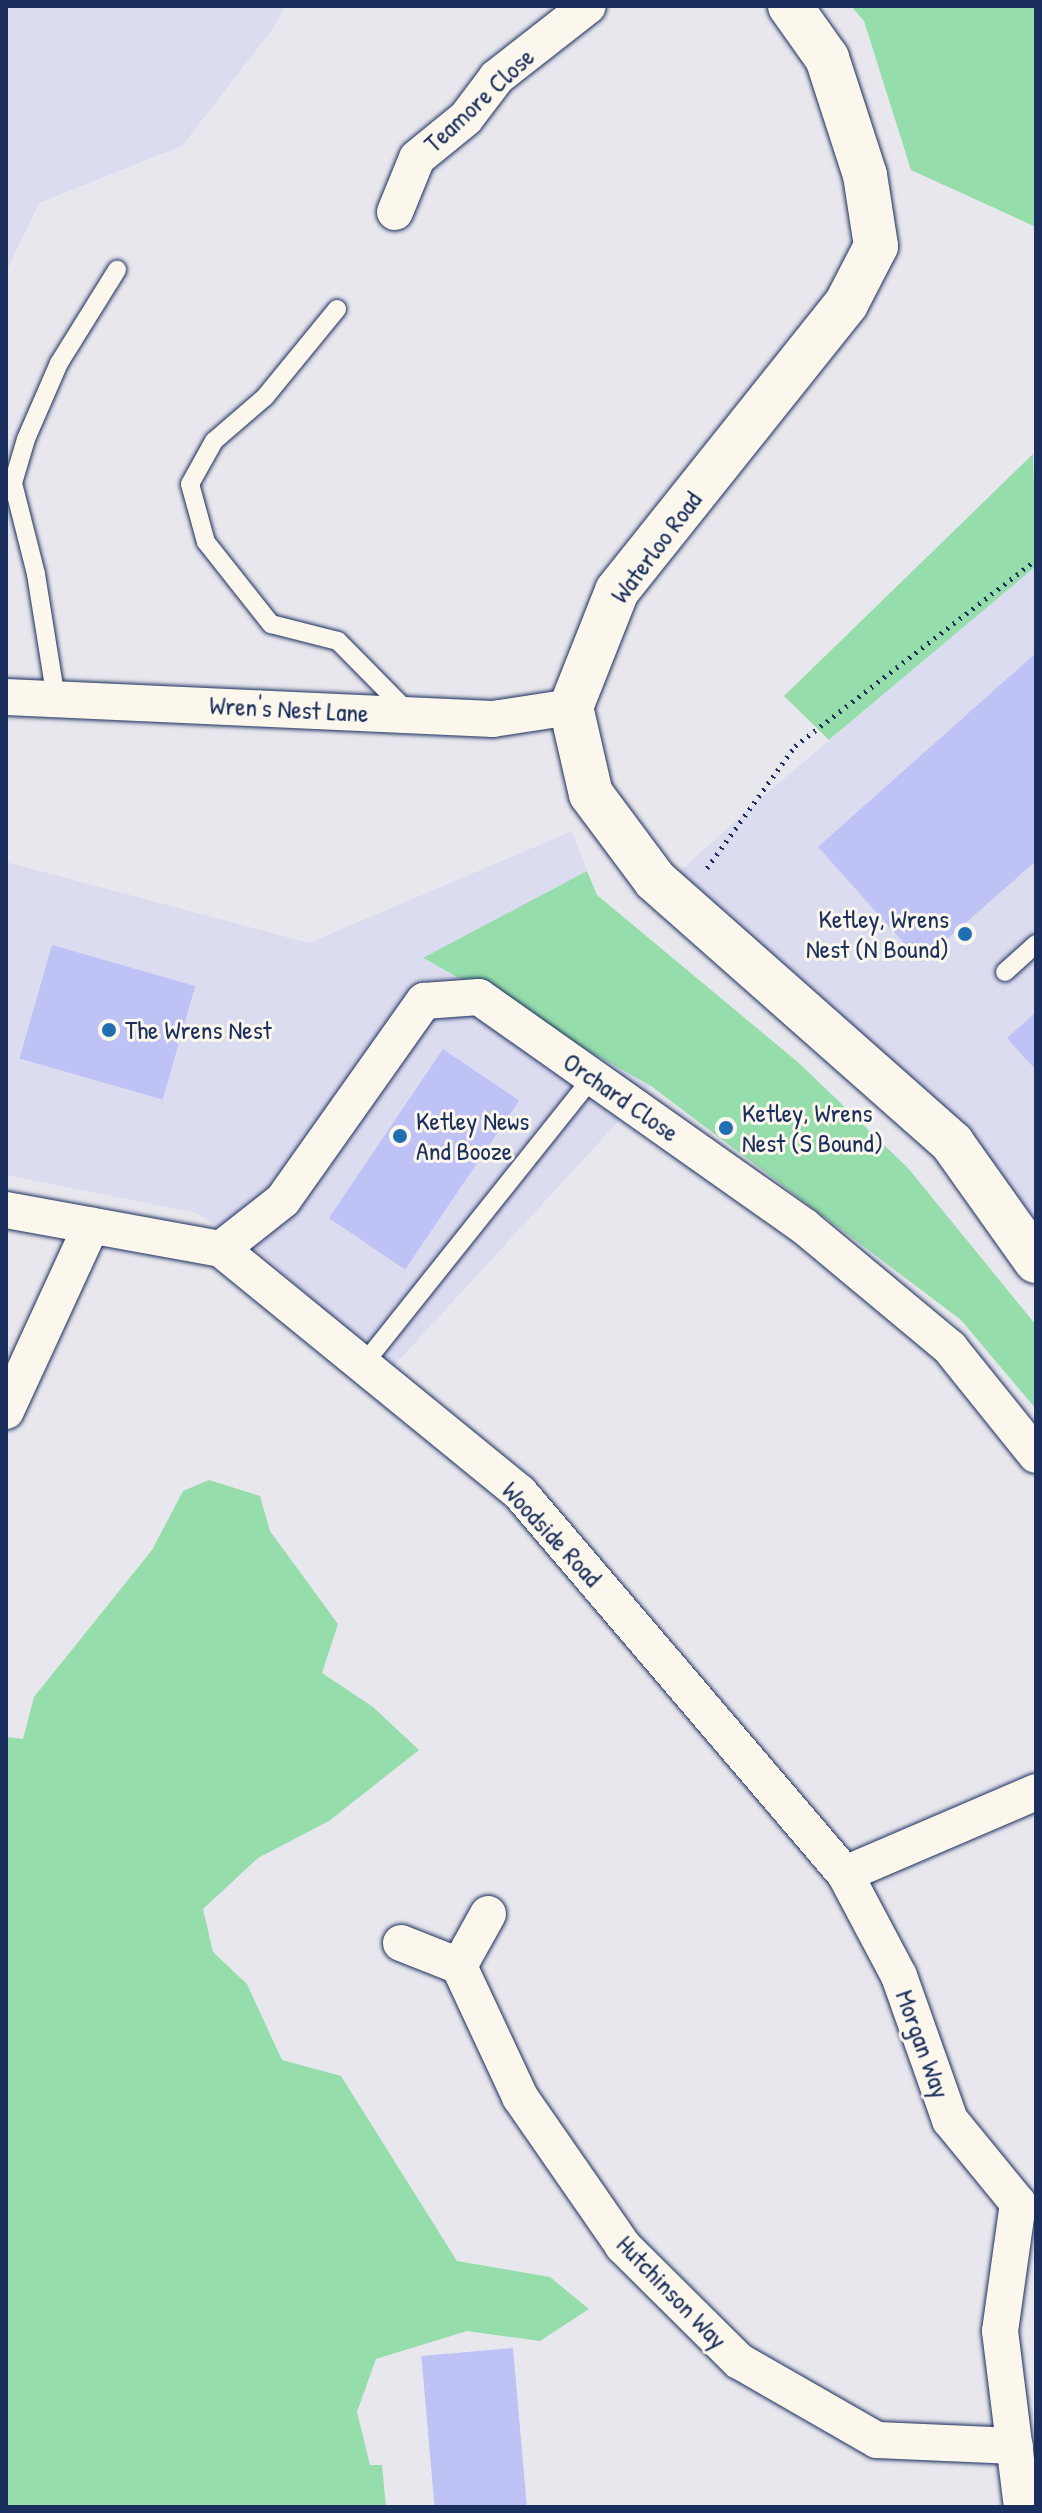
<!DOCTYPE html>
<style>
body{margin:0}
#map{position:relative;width:1042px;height:2513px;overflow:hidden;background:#e9e7ee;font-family:"Patrick Hand",sans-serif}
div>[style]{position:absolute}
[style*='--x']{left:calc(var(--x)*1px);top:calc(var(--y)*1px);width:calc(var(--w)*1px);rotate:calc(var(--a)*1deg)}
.built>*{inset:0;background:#dcdcf0}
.green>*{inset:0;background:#96ddac}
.building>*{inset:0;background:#bec2f4;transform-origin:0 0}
.path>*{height:5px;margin-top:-2.5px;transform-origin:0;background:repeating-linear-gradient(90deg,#1b2f5e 0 2px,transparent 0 8px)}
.roads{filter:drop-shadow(0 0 2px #1b2f5e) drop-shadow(0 0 2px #1b2f5e)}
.service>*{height:18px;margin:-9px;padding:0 9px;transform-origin:9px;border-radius:9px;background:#fbf7ec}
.minor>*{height:36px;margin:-18px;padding:0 18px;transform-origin:18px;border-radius:18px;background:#fbf7ec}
.tertiary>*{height:44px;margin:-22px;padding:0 22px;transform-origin:22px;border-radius:22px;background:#fbf7ec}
.dots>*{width:22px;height:22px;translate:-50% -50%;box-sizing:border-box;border:4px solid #fbf7ec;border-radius:50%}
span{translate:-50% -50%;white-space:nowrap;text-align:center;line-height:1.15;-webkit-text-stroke:6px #fbf7ec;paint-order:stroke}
.street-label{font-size:26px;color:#1b2f5e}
.poi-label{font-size:26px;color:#1b2f5e}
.right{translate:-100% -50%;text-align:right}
.left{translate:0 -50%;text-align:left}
.frame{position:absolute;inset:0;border:8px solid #1b2f5e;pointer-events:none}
</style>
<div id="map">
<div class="built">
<i style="clip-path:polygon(6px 6px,286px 6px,271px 31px,182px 146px,39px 203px,6px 272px)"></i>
<i style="clip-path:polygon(1036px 566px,1036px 1231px,672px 878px,768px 792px)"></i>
<i style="clip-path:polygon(572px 831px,587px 871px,424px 959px,651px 1086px,390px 1370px,264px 1256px,197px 1213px,6px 1175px,6px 862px,309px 943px)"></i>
</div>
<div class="green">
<i style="clip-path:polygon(851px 6px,1036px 6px,1036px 227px,911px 170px,864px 21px)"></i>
<i style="clip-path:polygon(1033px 454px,1036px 566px,829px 740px,784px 696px)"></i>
<i style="clip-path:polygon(587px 871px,597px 895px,800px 1064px,908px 1168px,1036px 1325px,1036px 1409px,961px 1320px,651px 1086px,423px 958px)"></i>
<i style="clip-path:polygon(209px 1480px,260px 1496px,270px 1531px,338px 1624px,322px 1673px,373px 1707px,419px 1750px,329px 1821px,258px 1858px,203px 1909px,213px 1952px,247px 1984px,282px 2060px,341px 2076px,457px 2261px,550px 2277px,589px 2309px,540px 2341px,467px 2331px,376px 2359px,357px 2412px,370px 2465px,382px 2465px,386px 2507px,6px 2507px,6px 1737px,23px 1739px,34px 1697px,152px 1550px,183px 1491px)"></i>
</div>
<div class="building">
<i style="clip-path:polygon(1036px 653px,1036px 861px,921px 962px,818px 847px)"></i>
<i style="left:52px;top:945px;width:149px;height:118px;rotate:16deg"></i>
<i style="clip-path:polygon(1036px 1012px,1036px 1070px,1007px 1038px)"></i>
<i style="left:443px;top:1049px;width:92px;height:204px;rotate:34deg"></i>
<i style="left:513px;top:2348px;width:160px;height:92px;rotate:85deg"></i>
</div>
<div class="path">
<i style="--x:707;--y:868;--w:150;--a:-54.2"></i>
<i style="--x:795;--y:746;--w:304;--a:-37.7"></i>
</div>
<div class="roads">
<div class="service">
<i style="--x:337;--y:309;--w:114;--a:129.3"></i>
<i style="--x:265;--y:397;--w:67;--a:139.2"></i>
<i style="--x:214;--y:441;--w:49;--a:119.2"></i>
<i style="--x:190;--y:484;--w:60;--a:74.6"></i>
<i style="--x:206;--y:542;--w:105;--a:51.6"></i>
<i style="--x:271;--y:624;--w:69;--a:14.2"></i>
<i style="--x:338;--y:641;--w:101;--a:45.4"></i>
<i style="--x:56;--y:699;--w:127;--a:-99.1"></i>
<i style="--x:36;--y:574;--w:94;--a:-104.2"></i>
<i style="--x:13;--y:483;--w:46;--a:-73.5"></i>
<i style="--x:26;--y:439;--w:83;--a:-66.5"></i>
<i style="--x:59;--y:363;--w:110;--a:-58.1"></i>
<i style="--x:1005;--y:972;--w:42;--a:-42.1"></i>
<i style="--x:362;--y:1366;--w:370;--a:-51.4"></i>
</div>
<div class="minor">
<i style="--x:395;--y:212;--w:58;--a:-67.8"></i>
<i style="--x:417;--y:158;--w:63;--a:-39.2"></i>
<i style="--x:466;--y:118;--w:51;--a:-52.9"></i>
<i style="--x:497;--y:77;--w:115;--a:-38"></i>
<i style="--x:6;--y:697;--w:487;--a:2.6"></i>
<i style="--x:493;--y:719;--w:79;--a:-8.7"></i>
<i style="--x:6;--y:1210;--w:219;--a:10.3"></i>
<i style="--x:221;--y:1249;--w:386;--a:39.2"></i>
<i style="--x:520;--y:1493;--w:501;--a:49.54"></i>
<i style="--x:845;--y:1874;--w:208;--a:-23.2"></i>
<i style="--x:221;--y:1249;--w:79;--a:-38.3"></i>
<i style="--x:283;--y:1200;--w:244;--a:-54.7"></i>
<i style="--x:424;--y:1001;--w:55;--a:-4.2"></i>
<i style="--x:479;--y:997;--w:399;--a:35.2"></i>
<i style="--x:805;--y:1227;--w:189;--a:39.8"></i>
<i style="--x:950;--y:1348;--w:137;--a:51.2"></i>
<i style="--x:6;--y:1411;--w:204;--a:-65.3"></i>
<i style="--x:845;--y:1874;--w:115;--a:62.1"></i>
<i style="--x:899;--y:1976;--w:153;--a:70.5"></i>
<i style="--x:950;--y:2120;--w:107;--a:50.7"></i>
<i style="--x:1018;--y:2203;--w:129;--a:98"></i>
<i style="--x:1000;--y:2331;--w:177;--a:82.9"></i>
<i style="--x:488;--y:1914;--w:60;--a:119.1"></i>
<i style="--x:459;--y:1966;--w:145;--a:65"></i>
<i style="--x:520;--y:2097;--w:181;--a:55.3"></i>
<i style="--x:623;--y:2246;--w:163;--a:44.8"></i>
<i style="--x:739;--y:2361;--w:159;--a:29.8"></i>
<i style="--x:877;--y:2440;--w:138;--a:2.5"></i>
<i style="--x:401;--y:1943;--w:62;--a:21.6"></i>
</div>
<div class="tertiary">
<i style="--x:790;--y:6;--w:64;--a:54.6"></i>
<i style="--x:827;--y:58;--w:123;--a:72"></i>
<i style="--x:865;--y:175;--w:72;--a:81.2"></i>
<i style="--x:876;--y:246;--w:65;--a:117.3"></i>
<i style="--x:846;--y:304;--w:367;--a:128.6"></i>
<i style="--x:617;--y:591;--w:125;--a:111.6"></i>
<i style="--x:571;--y:707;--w:89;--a:77.1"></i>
<i style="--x:591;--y:794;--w:107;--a:53.3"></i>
<i style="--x:655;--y:880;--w:397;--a:41.5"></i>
<i style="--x:952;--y:1143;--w:145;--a:54.6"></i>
</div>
</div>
<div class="dots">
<i style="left:965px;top:934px;background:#1f6fb2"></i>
<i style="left:109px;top:1030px;background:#1f6fb2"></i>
<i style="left:726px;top:1128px;background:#1f6fb2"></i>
<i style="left:400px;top:1136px;background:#1f6fb2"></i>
</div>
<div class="street-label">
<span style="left:479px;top:100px;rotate:-43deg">Teamore Close</span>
<span style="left:656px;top:547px;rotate:-53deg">Waterloo Road</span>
<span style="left:289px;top:709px;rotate:3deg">Wren's Nest Lane</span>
<span style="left:621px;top:1097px;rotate:35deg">Orchard Close</span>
<span style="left:552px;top:1534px;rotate:47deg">Woodside Road</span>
<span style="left:923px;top:2044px;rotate:70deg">Morgan Way</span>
<span style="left:672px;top:2292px;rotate:46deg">Hutchinson Way</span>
</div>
<div class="poi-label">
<span class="right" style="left:949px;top:934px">Ketley, Wrens<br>Nest (N Bound)</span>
<span class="left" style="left:125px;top:1030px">The Wrens Nest</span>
<span class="left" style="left:742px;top:1128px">Ketley, Wrens<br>Nest (S Bound)</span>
<span class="left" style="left:416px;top:1136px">Ketley News<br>And Booze</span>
</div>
<div class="frame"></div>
</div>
